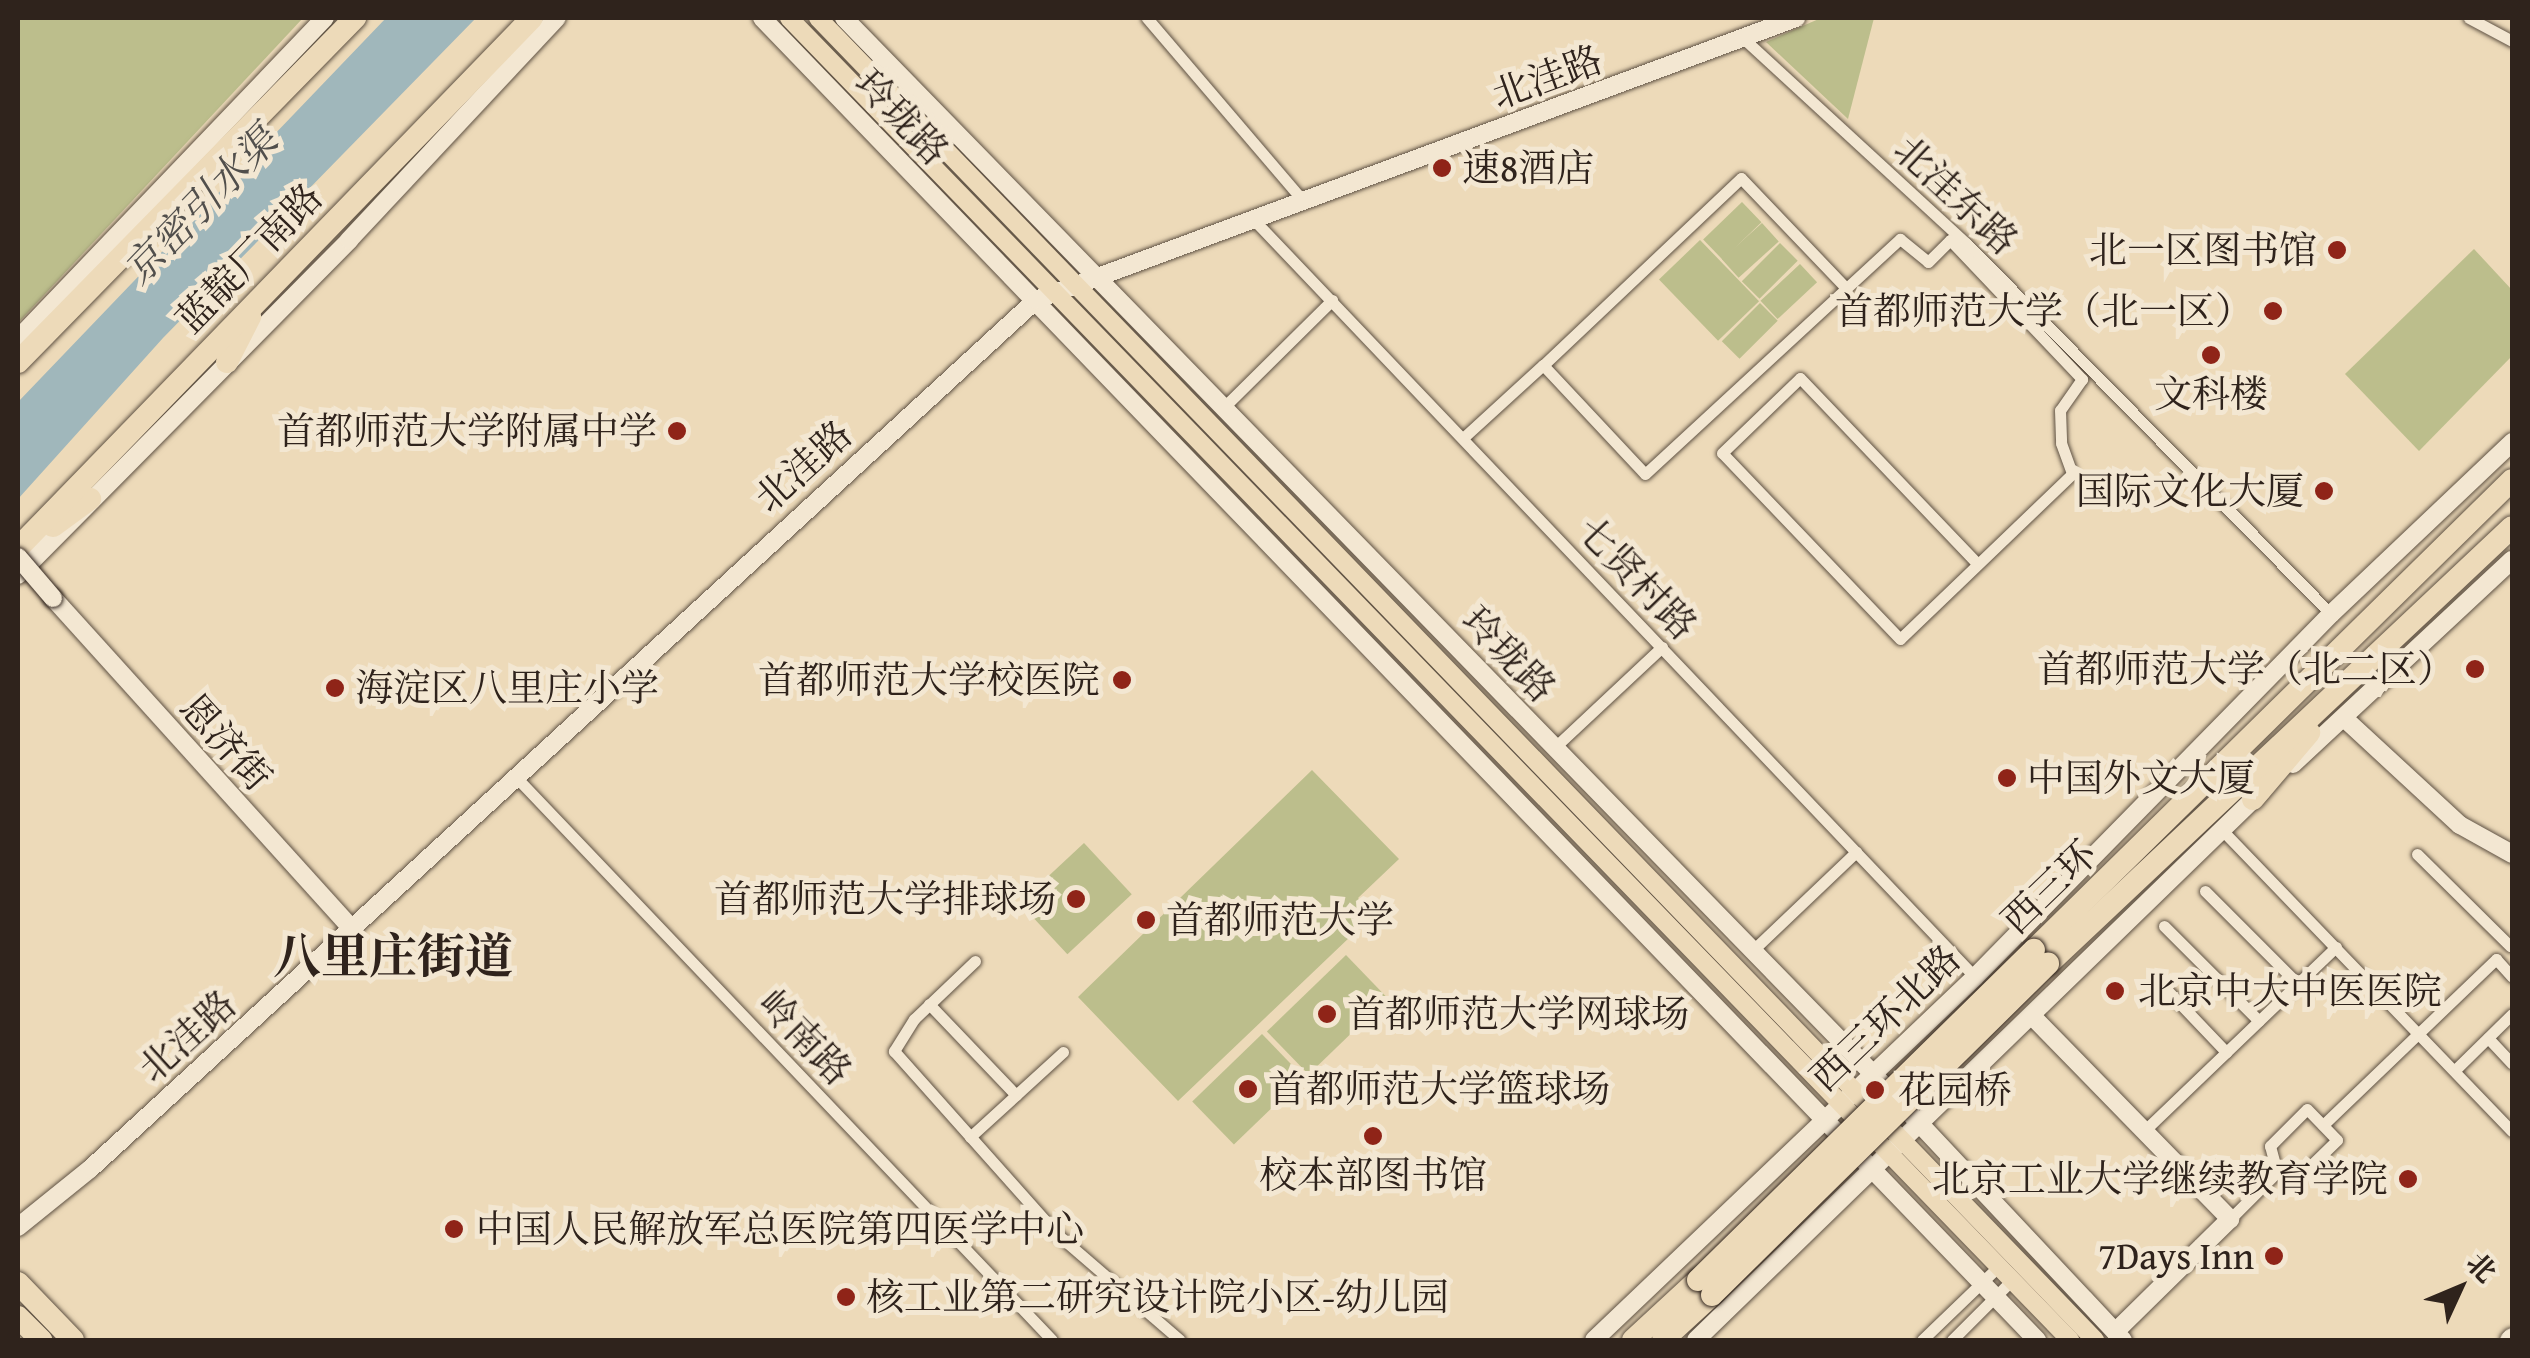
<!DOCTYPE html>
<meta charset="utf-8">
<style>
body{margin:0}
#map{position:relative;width:2530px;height:1358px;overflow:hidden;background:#eddab9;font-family:"Gentium Book Plus","Noto Serif SC",serif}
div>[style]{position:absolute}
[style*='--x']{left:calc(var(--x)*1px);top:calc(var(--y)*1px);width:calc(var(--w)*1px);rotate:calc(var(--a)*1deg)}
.green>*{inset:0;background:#bcbe8c;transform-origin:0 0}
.water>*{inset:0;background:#a0b7bb}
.roads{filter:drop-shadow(0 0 2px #5e5143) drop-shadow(0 0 2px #5e5143)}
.street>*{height:11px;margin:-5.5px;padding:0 5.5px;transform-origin:5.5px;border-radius:5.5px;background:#f3e7d2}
.secondary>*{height:18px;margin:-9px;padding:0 9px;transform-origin:9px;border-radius:9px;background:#f3e7d2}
.primary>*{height:18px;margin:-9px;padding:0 9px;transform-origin:9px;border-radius:9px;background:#eddab9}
.highway>*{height:22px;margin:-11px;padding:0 11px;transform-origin:11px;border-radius:11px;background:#eddab9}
.bridges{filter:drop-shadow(0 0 2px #2f231c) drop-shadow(0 0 2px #2f231c)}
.secondary-bridge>*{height:18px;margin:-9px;padding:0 9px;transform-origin:9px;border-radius:9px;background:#f3e7d2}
.highway-bridge>*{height:22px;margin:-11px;padding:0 11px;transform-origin:11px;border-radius:11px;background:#eddab9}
.dots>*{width:28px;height:28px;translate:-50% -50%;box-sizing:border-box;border:5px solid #f3e7d2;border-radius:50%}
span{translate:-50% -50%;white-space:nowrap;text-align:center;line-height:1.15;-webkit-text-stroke:10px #f3e7d2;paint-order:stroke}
.street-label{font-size:38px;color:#2f231c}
.poi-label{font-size:38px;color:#2f231c}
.left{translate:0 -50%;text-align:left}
.right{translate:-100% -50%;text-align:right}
.water-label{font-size:40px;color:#514f4c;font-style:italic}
.district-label{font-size:48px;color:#2f231c;font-weight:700}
.frame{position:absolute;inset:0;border:20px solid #2f231c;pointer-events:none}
.north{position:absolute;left:2410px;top:1238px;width:100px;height:100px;-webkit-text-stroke:8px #f3e7d2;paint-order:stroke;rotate:46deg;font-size:28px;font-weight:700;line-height:40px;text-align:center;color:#2f231c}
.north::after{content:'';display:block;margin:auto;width:35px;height:45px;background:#2f231c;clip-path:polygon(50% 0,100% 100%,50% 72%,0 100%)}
</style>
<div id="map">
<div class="green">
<i style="clip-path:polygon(18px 18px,303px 18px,18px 323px)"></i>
<i style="clip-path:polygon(1821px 18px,1874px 18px,1848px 119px,1766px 42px)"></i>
<i style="left:1742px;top:202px;width:28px;height:54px;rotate:46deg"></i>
<i style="left:1762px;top:223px;width:25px;height:54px;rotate:48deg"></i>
<i style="left:1700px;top:240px;width:85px;height:57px;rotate:46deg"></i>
<i style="left:1780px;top:243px;width:25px;height:54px;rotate:45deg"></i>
<i style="clip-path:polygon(2474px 249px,2512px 290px,2512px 356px,2419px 451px,2345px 374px)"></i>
<i style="left:1800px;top:264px;width:25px;height:54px;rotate:47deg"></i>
<i style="left:1760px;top:303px;width:25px;height:54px;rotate:45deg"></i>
<i style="clip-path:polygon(1312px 770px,1399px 859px,1358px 898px,1373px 915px,1178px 1101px,1078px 997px)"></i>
<i style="left:1084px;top:843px;width:70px;height:88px;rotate:47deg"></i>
<i style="left:1346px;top:955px;width:60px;height:110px;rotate:46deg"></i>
<i style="left:1262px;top:1034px;width:60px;height:97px;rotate:46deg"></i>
</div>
<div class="water">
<i style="clip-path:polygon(386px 18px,476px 18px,163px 338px,18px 499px,18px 402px)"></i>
</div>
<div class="roads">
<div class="street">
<i style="--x:1147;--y:18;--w:242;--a:49.5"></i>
<i style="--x:2469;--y:18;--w:49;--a:28.1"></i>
<i style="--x:1744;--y:39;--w:301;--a:42.6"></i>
<i style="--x:1966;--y:243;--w:520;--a:45.47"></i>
<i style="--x:1254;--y:220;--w:1045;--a:46.4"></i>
<i style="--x:1846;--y:288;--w:152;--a:-133.7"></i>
<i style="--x:1741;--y:178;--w:272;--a:136.6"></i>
<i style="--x:1543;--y:365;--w:149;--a:46.9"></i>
<i style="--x:1645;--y:474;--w:347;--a:-42.7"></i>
<i style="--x:1900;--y:239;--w:36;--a:39"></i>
<i style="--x:1928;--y:262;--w:31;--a:-45"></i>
<i style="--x:1950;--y:240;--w:192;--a:46.5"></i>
<i style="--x:2082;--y:379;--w:38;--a:125"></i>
<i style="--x:2060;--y:410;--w:33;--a:88"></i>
<i style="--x:2061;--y:443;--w:33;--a:70"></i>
<i style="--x:2072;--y:474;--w:238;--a:136.2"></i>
<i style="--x:1900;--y:639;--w:257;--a:-133.7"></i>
<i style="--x:1722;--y:453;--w:108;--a:-43.9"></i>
<i style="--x:1800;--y:378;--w:256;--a:46.3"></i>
<i style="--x:1222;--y:409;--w:155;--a:-44.7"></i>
<i style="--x:1463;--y:438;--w:108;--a:-42.4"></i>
<i style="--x:1554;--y:748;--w:148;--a:-43.1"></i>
<i style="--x:514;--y:775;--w:780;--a:46.4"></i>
<i style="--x:2222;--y:830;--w:418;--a:46.1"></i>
<i style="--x:2417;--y:854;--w:131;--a:44.7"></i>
<i style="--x:2205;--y:891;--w:132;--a:45"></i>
<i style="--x:2164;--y:926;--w:134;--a:45"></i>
<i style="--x:1752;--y:951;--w:144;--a:-43.6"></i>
<i style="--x:975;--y:961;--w:84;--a:136.4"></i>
<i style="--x:914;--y:1019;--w:38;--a:122"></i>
<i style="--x:894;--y:1051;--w:245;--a:48.3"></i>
<i style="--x:1057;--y:1234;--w:162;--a:40.8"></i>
<i style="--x:2167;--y:990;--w:86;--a:46.4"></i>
<i style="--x:929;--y:1004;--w:126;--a:46.3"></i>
<i style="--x:2488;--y:1038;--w:35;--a:47"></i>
<i style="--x:2455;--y:1070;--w:80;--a:-44.5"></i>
<i style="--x:2307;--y:1109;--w:43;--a:45.9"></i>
<i style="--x:2337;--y:1140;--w:52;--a:135.8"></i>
<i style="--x:2300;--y:1176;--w:23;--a:-170"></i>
<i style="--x:2277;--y:1172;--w:27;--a:-105"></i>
<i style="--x:2270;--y:1146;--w:52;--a:-45"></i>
<i style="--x:2323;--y:1125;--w:240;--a:-43.8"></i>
<i style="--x:2496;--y:959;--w:24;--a:48"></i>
<i style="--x:2144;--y:1131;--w:266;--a:-43.8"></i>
<i style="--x:970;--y:1137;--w:126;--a:-42.4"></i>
<i style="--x:2230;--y:1219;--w:66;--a:-45"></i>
<i style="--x:1922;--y:1340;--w:107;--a:-43.9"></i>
<i style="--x:1952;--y:1340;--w:85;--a:-45"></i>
</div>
<div class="secondary">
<i style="--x:762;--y:18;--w:1837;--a:46.04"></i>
<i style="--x:844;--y:18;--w:1474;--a:45.74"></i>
<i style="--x:1873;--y:1074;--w:365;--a:46.8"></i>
<i style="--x:18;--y:339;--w:444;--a:-46.3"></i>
<i style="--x:18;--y:575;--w:471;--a:-45.3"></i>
<i style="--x:349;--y:240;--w:304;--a:-46.9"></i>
<i style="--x:53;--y:598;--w:446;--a:47.9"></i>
<i style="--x:2345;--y:719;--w:156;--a:42.7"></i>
<i style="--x:2460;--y:825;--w:60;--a:29.1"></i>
<i style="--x:2293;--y:764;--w:299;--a:-43"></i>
<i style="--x:2032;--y:1016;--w:284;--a:45.7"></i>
<i style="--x:2230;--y:1219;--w:161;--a:135.5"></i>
<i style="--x:18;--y:1227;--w:92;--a:-38.9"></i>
<i style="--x:90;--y:1169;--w:1285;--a:-42.57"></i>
<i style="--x:1036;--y:300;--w:811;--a:-20.36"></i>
<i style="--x:1594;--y:1340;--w:526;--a:-43.61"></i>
<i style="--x:1975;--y:977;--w:508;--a:-45.56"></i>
<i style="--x:2331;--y:614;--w:250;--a:-43.5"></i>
<i style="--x:1696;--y:1340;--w:789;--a:-44.13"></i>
<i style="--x:2509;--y:1340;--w:4;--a:-45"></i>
</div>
<div class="primary">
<i style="--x:789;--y:18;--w:1841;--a:45.9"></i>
<i style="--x:818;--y:18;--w:1838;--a:45.99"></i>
</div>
<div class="highway">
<i style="--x:18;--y:362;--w:482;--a:-45.6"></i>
<i style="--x:227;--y:362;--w:51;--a:-62.9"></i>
<i style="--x:53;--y:526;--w:46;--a:-36.1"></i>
<i style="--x:18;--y:548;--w:738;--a:-45.88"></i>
<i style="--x:2253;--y:799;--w:87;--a:-49.7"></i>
<i style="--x:2034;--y:950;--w:670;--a:-44.52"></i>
<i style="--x:2048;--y:964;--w:637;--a:-43.28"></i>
<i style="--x:18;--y:1283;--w:79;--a:46"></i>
<i style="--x:18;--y:1317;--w:33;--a:45"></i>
<i style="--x:1633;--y:1340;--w:88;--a:-42.7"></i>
<i style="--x:1663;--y:1340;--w:67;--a:-42.6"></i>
</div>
</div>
<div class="bridges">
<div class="secondary-bridge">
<i style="--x:18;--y:557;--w:54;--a:49.5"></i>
</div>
<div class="highway-bridge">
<i style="--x:1698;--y:1280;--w:471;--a:-44.5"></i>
<i style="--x:1712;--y:1295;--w:472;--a:-44.6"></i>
</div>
</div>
<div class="dots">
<i style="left:1442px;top:168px;background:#8f2418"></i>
<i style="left:2337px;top:250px;background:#8f2418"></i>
<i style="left:2273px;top:311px;background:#8f2418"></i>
<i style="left:2211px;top:355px;background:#8f2418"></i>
<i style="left:677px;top:431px;background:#8f2418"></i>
<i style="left:2324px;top:491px;background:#8f2418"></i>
<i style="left:2475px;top:669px;background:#8f2418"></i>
<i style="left:1122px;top:680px;background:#8f2418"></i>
<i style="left:335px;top:688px;background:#8f2418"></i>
<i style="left:2007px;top:778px;background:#8f2418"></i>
<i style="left:1076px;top:899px;background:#8f2418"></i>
<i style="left:1146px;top:920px;background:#8f2418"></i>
<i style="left:2115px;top:991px;background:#8f2418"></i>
<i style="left:1327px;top:1014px;background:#8f2418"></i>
<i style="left:1248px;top:1089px;background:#8f2418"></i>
<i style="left:1875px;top:1090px;background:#8f2418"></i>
<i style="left:1373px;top:1136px;background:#8f2418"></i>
<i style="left:2408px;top:1179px;background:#8f2418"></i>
<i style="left:454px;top:1229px;background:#8f2418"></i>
<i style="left:2274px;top:1256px;background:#8f2418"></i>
<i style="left:846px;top:1297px;background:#8f2418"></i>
</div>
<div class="street-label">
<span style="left:1547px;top:77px;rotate:-20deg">北洼路</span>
<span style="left:902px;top:117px;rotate:46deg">玲珑路</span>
<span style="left:1956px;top:195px;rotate:43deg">北洼东路</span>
<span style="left:249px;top:258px;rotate:-46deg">蓝靛厂南路</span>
<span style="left:803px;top:466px;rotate:-42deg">北洼路</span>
<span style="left:1637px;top:578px;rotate:46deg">七贤村路</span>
<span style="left:1509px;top:654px;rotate:46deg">玲珑路</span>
<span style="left:226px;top:742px;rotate:48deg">恩济街</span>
<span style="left:2049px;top:887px;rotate:-44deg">西三环</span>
<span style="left:1885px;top:1018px;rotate:-44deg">西三环北路</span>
<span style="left:187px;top:1036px;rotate:-42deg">北洼路</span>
<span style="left:805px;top:1037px;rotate:46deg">岭南路</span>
</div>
<div class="poi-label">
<span class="left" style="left:1462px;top:168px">速8酒店</span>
<span class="right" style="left:2317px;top:250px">北一区图书馆</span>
<span class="right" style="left:2253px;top:311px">首都师范大学（北一区）</span>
<span style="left:2211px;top:394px">文科楼</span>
<span class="right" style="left:657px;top:431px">首都师范大学附属中学</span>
<span class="right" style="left:2304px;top:491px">国际文化大厦</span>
<span class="right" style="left:2455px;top:669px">首都师范大学（北二区）</span>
<span class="right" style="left:1100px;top:680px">首都师范大学校医院</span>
<span class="left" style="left:355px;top:688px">海淀区八里庄小学</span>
<span class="left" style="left:2027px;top:778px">中国外文大厦</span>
<span class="right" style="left:1056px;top:899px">首都师范大学排球场</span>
<span class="left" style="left:1166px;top:920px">首都师范大学</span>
<span class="left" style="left:2138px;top:991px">北京中大中医医院</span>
<span class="left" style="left:1347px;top:1014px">首都师范大学网球场</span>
<span class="left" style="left:1268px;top:1089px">首都师范大学篮球场</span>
<span class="left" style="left:1898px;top:1090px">花园桥</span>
<span style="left:1373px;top:1175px">校本部图书馆</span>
<span class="right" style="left:2388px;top:1179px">北京工业大学继续教育学院</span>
<span class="left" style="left:476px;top:1229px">中国人民解放军总医院第四医学中心</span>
<span class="right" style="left:2254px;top:1256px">7Days Inn</span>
<span class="left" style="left:866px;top:1297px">核工业第二研究设计院小区-幼儿园</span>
</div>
<div class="water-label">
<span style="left:200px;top:205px;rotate:-46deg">京密引水渠</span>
</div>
<div class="district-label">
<span style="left:393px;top:956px">八里庄街道</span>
</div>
<div class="frame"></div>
<div class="north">北</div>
</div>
